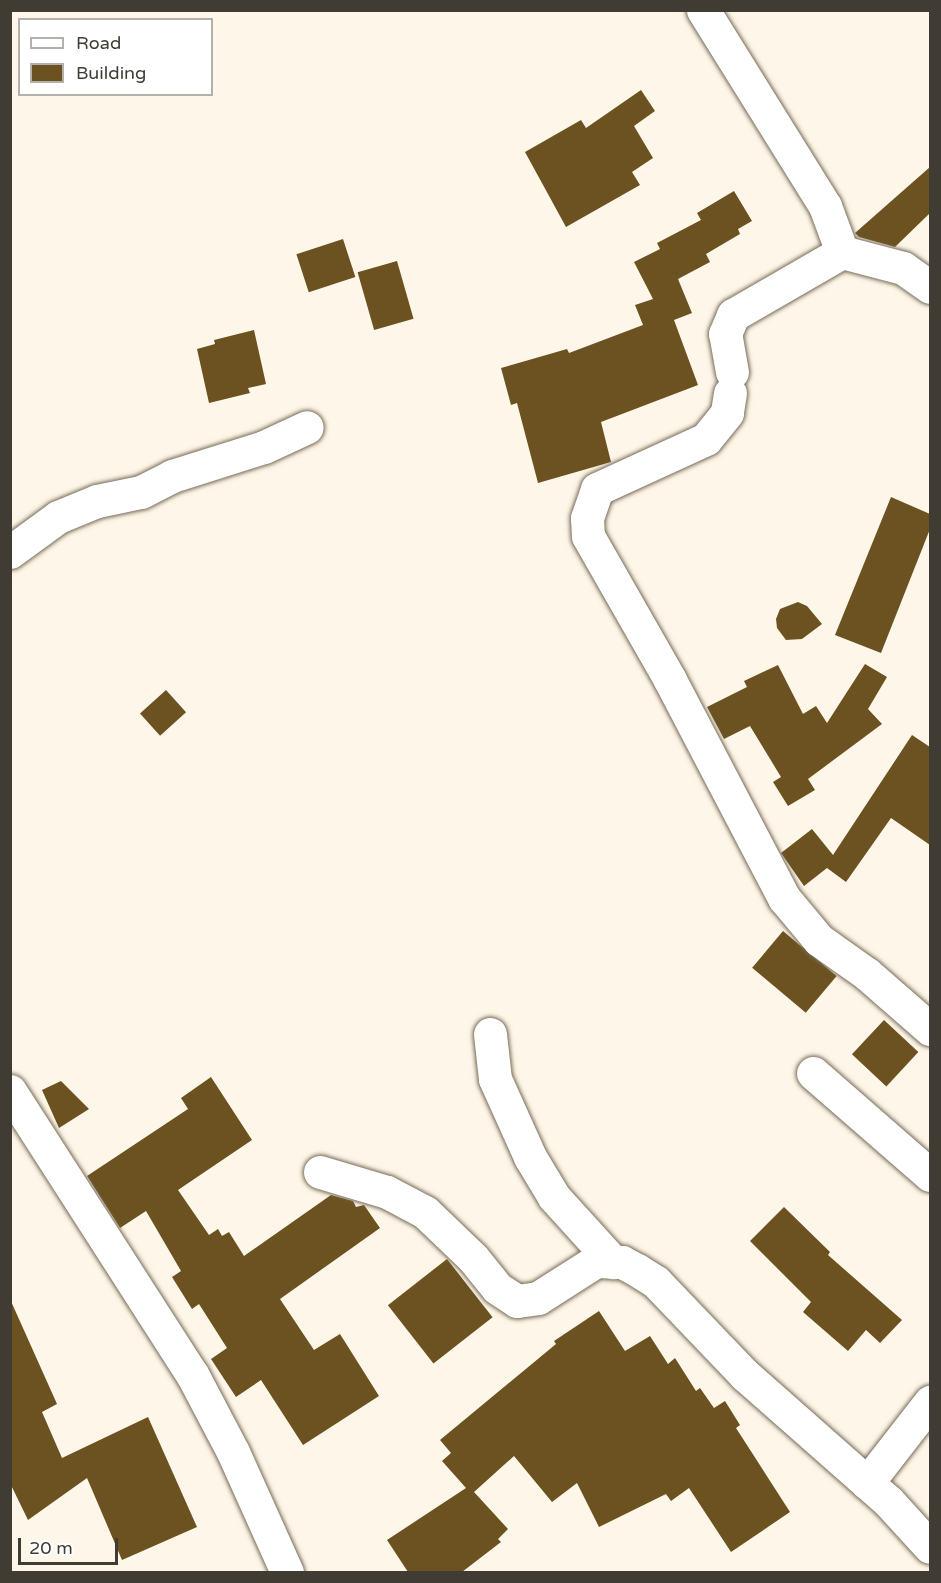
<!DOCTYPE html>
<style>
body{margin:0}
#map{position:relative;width:941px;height:1583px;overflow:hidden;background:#fef6e8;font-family:"Varela Round",sans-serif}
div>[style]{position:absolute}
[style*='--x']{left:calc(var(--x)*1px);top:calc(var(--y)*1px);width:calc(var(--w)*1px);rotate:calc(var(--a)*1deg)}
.building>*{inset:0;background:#6b5220;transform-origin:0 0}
.roads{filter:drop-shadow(0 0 2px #776b57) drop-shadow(0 0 2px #776b57)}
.minor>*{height:33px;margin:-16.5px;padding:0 16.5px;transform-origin:16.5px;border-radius:16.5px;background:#fff}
span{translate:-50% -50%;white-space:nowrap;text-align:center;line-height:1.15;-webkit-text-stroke:6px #fff;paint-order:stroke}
.frame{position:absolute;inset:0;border:12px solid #413c33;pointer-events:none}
.legend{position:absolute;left:18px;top:18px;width:195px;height:78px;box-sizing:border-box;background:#fff;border:2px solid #b3b1ad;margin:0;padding:8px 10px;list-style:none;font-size:18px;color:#413c33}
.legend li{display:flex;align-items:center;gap:12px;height:30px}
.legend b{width:30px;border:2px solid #b3b1ad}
.scale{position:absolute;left:18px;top:1538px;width:100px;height:27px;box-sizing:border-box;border:3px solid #413c33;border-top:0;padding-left:8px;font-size:18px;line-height:21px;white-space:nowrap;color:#413c33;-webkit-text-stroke:4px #fff;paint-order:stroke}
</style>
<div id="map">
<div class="building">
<i style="clip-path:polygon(641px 90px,655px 111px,634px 126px,653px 158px,632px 172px,640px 185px,566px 227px,525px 152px,581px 120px,586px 128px)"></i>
<i style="clip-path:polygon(930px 167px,930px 213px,895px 247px,859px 237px,855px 233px)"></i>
<i style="clip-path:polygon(734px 191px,752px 221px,738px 229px,740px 234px,706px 254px,710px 262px,678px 279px,692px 313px,674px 320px,698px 385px,601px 422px,611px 462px,538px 483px,517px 403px,511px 405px,501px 368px,567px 349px,569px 353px,643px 325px,635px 305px,653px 299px,634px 262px,660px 249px,657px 243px,701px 220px,697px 213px)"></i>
<i style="left:343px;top:239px;width:40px;height:49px;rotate:72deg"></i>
<i style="left:397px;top:261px;width:60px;height:41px;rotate:74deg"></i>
<i style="clip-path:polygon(254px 330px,266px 384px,248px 388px,250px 393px,209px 403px,197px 349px,215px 344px,214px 340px)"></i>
<i style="clip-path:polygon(891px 497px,930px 514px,930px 529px,881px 653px,835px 635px)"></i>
<i style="clip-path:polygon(798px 602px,807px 606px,822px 624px,802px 639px,786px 640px,777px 628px,776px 619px,780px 609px)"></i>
<i style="clip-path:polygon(865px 664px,887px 677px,868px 709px,882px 724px,808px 779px,815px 790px,788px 806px,773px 782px,781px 777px,750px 726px,724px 739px,707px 707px,747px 687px,744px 681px,778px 665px,803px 714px,816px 706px,827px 723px)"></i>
<i style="left:166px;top:690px;width:30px;height:35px;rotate:48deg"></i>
<i style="clip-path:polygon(912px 735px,930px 747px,930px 845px,891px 818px,846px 882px,827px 868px,804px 886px,781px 853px,812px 829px,833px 855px)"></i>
<i style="left:783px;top:931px;width:70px;height:48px;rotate:40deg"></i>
<i style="left:884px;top:1020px;width:47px;height:47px;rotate:43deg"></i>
<i style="clip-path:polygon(211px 1077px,252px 1140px,178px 1190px,209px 1235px,218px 1229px,222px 1236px,229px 1232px,244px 1256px,331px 1195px,353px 1201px,356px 1207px,364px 1205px,380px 1228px,280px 1299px,314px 1350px,340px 1334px,379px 1396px,303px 1445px,261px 1380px,236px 1397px,211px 1359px,227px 1348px,199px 1304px,192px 1309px,172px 1277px,181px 1271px,146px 1211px,120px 1228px,87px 1176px,188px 1109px,181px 1098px)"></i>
<i style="clip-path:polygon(61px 1081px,89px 1109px,59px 1128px,42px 1090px)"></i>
<i style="clip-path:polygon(784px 1207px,830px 1252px,828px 1255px,902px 1320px,880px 1343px,866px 1330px,848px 1351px,803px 1312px,811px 1302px,750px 1241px)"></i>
<i style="left:447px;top:1259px;width:74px;height:75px;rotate:52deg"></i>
<i style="clip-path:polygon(10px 1299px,57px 1404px,42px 1412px,62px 1458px,148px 1417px,197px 1527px,122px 1560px,87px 1478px,28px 1520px,10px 1483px)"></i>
<i style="clip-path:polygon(599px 1311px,625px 1351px,650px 1336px,668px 1364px,675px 1358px,696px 1391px,700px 1388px,714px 1408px,725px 1401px,740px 1425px,736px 1428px,790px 1512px,731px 1552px,689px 1488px,671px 1501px,666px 1494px,599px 1527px,577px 1483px,552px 1502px,514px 1456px,474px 1492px,508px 1529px,498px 1539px,501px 1542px,462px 1572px,408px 1572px,387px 1540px,466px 1488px,442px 1461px,451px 1453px,440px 1440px,556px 1344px,554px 1341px)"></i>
</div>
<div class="roads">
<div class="minor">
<i style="--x:703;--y:10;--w:231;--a:58.1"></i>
<i style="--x:825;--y:206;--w:49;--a:69.7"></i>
<i style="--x:842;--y:252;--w:63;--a:14.7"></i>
<i style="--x:903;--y:268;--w:33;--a:35"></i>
<i style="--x:732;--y:372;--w:39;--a:-100"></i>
<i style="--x:725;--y:334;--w:21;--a:-67"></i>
<i style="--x:733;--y:315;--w:126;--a:-30"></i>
<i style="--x:730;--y:393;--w:20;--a:99"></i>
<i style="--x:727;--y:413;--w:33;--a:129"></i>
<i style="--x:706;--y:439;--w:120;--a:155.4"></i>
<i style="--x:597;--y:489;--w:31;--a:109"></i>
<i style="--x:587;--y:518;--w:18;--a:87"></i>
<i style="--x:588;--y:536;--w:166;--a:60.3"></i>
<i style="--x:670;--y:680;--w:246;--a:62.4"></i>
<i style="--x:784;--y:898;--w:55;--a:50.2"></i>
<i style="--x:819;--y:940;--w:59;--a:35.3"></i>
<i style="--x:867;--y:974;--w:84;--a:41.1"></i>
<i style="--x:10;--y:552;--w:59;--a:-36.1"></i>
<i style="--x:58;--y:517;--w:42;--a:-22.3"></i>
<i style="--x:97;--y:501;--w:45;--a:-11.6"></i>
<i style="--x:141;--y:492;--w:35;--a:-27"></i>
<i style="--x:172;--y:476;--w:96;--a:-17.5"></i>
<i style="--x:264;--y:447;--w:47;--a:-24.9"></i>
<i style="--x:490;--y:1034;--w:45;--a:83.7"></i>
<i style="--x:495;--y:1079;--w:85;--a:65.8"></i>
<i style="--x:530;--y:1157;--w:47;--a:59"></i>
<i style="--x:554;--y:1197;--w:88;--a:47.8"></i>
<i style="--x:813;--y:1073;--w:155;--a:41.1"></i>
<i style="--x:10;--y:1091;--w:336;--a:57.3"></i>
<i style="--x:192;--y:1374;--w:88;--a:62.3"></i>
<i style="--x:233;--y:1452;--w:132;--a:65.8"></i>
<i style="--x:320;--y:1172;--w:70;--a:16.6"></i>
<i style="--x:387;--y:1192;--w:43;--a:27.8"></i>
<i style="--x:425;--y:1212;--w:66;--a:43.8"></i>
<i style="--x:473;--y:1258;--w:38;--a:51"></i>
<i style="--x:497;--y:1288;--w:24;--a:33"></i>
<i style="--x:517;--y:1301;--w:21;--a:-8"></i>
<i style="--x:538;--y:1298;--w:69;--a:-32.5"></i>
<i style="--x:596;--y:1261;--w:26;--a:2"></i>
<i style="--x:622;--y:1262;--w:17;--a:28"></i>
<i style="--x:637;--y:1270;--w:22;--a:32"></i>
<i style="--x:656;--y:1282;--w:129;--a:46.3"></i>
<i style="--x:745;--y:1375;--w:191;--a:41.4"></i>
<i style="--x:888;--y:1501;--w:62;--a:47.6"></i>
<i style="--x:867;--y:1483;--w:103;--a:-52.1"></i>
</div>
</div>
<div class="frame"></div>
<ul class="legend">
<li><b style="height:8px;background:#fff"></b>Road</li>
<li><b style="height:16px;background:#6b5220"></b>Building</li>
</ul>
<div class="scale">20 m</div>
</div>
